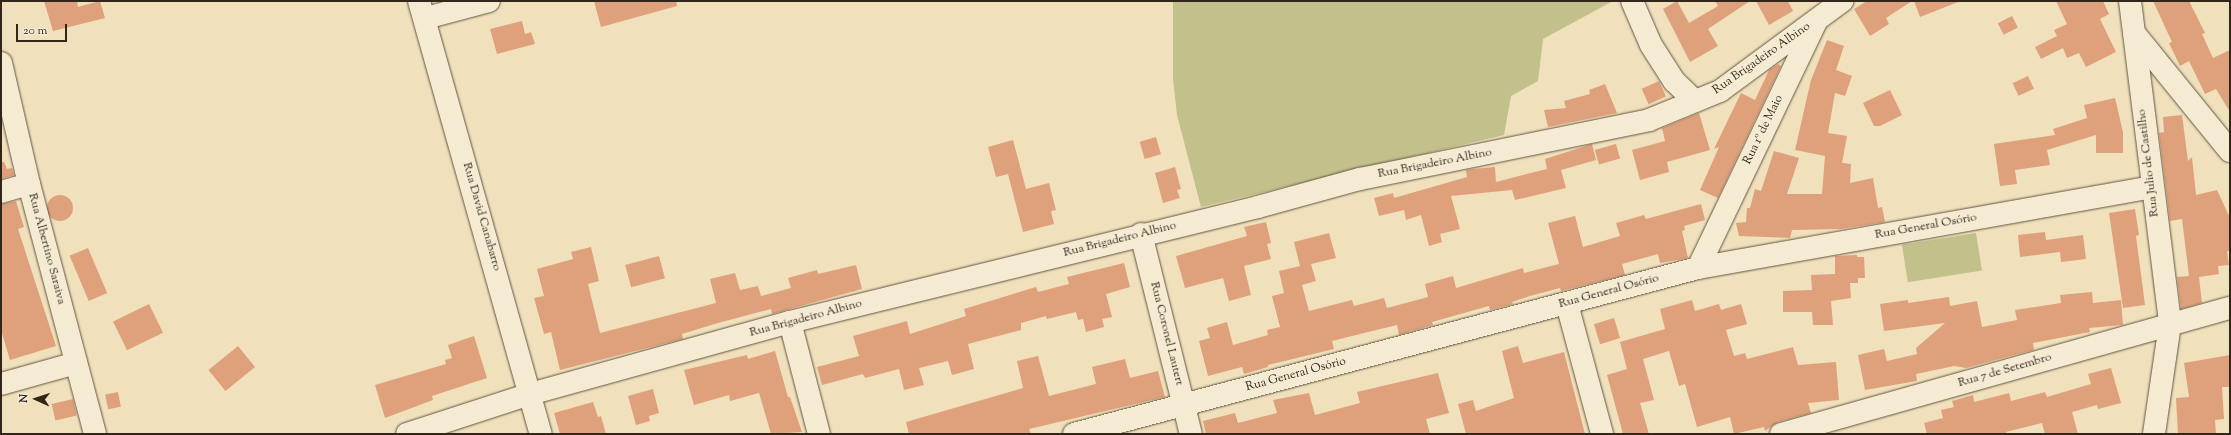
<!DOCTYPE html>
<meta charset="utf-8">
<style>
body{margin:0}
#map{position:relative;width:2231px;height:435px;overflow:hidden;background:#f0e0bb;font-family:"Sorts Mill Goudy",serif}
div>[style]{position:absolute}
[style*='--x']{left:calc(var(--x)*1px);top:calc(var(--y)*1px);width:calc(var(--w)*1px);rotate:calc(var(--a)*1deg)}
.green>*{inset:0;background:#c2c08b;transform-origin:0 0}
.building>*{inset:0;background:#dfa17b;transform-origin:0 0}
.round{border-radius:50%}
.roads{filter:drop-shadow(0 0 1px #625443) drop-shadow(0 0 1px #625443)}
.minor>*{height:22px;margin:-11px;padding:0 11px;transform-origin:11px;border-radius:11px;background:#f5ebd3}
span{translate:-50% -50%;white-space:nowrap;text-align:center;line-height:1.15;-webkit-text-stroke:3.5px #f5ebd3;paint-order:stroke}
.street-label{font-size:12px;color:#32261b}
.frame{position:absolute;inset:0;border:2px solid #32261b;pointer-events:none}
.north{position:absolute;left:16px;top:379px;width:40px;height:40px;-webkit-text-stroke:3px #f5ebd3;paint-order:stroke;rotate:273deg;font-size:11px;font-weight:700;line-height:16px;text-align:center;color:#32261b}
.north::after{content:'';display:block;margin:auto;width:14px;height:18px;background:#32261b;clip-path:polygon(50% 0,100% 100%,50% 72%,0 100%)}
.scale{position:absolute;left:16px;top:24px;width:51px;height:18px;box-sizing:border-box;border:2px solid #32261b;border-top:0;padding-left:5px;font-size:12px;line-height:14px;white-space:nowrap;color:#32261b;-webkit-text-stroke:3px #f5ebd3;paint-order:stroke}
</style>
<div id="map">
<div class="green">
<i style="clip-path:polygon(1173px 1px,1613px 1px,1543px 39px,1538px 81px,1511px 96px,1504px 135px,1201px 207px,1177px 115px,1173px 79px)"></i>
<i style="left:1976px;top:233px;width:38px;height:75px;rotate:81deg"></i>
</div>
<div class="building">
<i style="clip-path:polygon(44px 1px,77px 1px,78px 7px,100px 1px,105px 18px,53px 31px)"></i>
<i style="clip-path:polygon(594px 1px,676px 1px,677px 6px,601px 27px)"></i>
<i style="clip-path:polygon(1677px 1px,1689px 23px,1718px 6px,1715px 1px,1750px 1px,1708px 29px,1718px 46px,1690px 62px,1663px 9px)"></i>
<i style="clip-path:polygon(1756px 1px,1788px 1px,1793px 11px,1769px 25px)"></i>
<i style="clip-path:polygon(1867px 1px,1912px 1px,1886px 18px,1889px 24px,1870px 36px,1854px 9px)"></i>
<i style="clip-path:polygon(1914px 1px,1958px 1px,1958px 2px,1920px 17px)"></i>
<i style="clip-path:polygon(2056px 1px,2103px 1px,2109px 14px,2100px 19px,2116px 52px,2086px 67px,2079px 53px,2067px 58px,2063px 48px,2041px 59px,2035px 47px,2057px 36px,2054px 30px,2067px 24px)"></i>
<i style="clip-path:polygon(2153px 1px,2189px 1px,2205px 33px,2202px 34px,2213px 58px,2230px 50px,2230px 112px,2216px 89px,2205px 94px,2189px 61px,2180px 66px,2169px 43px,2172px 42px)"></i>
<i style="left:2012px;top:16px;width:13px;height:16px;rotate:63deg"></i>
<i style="clip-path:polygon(522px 21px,525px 34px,531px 32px,535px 44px,497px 54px,490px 29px)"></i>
<i style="clip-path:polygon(1827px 40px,1844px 46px,1836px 70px,1852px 76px,1845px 96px,1835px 93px,1828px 133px,1847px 136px,1842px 163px,1851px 164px,1850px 183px,1873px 178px,1878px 208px,1882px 207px,1885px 222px,1841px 229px,1792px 230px,1790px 238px,1739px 236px,1736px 223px,1746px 222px,1747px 208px,1750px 208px,1755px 189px,1761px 191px,1774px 151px,1799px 158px,1787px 194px,1822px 194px,1825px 156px,1795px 150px,1811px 80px)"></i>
<i style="clip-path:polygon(1778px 64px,1781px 66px,1718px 198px,1700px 190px,1719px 147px,1714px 149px,1741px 93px,1755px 100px,1769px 70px)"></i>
<i style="left:2028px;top:76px;width:14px;height:17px;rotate:65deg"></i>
<i style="left:1659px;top:81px;width:17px;height:19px;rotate:66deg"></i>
<i style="clip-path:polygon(1605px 84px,1617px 113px,1548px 127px,1544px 110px,1566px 108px,1564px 101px,1590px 94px,1589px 90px)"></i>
<i style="clip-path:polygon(1890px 90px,1902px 115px,1880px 126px,1874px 126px,1863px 103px)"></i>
<i style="clip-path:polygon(2115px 98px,2123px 132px,2123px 153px,2096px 153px,2096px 135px,2047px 150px,2050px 165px,2015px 170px,2017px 184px,2000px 186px,1994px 144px,2055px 135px,2053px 129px,2087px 118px,2084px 105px)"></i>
<i style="clip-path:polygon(1699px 113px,1710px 150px,1667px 162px,1669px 172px,1640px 180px,1632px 150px,1665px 141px,1662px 128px)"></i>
<i style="clip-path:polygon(2182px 115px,2188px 161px,2192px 157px,2196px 195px,2217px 190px,2230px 218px,2230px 251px,2227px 251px,2229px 265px,2218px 266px,2219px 274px,2199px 277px,2202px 303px,2181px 309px,2177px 277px,2189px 276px,2182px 219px,2170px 221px,2159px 133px,2164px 132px,2163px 117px)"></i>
<i style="left:1156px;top:137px;width:18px;height:17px;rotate:74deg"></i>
<i style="clip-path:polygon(1013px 140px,1026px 189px,1049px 183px,1056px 210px,1051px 211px,1054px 224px,1023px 232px,1008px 174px,996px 177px,988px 147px)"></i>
<i style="clip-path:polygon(1592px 144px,1596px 160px,1561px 170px,1566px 188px,1515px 200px,1512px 190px,1451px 196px,1460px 229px,1440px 234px,1442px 242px,1429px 246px,1421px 215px,1406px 220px,1404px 210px,1379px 216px,1374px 198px,1393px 193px,1394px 198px,1467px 177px,1466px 170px,1473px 169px,1495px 167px,1496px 182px,1547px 169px,1545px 159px)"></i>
<i style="left:1616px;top:144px;width:15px;height:22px;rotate:74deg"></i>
<i style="clip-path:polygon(1px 162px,4px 162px,7px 169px,12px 168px,14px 175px,1px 179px)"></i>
<i style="clip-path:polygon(1175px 167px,1181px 189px,1177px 190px,1180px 198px,1163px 203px,1155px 173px)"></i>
<i class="round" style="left:47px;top:195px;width:26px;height:26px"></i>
<i style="clip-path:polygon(16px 201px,24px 227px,18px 229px,56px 346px,10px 360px,1px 330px,1px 204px)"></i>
<i style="clip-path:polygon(1701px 204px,1705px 220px,1684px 226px,1685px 230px,1682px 231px,1688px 258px,1660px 263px,1658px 254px,1622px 264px,1625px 275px,1561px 291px,1560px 288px,1530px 296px,1512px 302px,1513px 304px,1490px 310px,1489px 306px,1432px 322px,1433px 325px,1399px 335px,1397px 325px,1364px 333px,1332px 341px,1334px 349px,1268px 365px,1268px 367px,1244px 374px,1242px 367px,1208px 376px,1199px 341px,1210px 338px,1207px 328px,1227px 322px,1233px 345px,1268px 335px,1267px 330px,1280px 327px,1272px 296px,1284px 293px,1279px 271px,1300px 266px,1294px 242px,1329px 233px,1336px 258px,1311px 264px,1316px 281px,1302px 285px,1309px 311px,1352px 300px,1354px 306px,1384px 298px,1387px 308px,1428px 297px,1425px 284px,1453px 276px,1456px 288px,1523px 268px,1524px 273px,1559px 264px,1548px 223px,1575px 216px,1583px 247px,1620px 236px,1616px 223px,1644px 215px,1646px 219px)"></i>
<i style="clip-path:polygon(2135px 209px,2139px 235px,2136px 236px,2145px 305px,2123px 308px,2109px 213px)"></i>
<i style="clip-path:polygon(1266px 222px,1271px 243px,1267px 244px,1271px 259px,1244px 266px,1251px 295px,1229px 301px,1223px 278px,1185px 288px,1176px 256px,1247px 236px,1244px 227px)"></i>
<i style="clip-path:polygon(2045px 232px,2046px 240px,2083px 235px,2086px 259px,2061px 262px,2060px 252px,2020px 257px,2018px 235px)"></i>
<i style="clip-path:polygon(591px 247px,599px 281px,588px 284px,600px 333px,716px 303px,710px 279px,735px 273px,740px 290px,758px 286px,761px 296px,791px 288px,788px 278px,817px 270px,818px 274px,856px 265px,862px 289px,772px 314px,771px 309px,718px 323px,682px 334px,683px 339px,560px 370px,551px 332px,544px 334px,534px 298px,544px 296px,537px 269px,573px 259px,571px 252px)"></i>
<i style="left:88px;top:248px;width:49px;height:20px;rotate:67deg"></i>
<i style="clip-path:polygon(1857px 255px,1857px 257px,1864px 257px,1865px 278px,1858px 278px,1858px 283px,1850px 283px,1851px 298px,1831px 301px,1833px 325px,1813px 325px,1812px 312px,1783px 312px,1783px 291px,1812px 290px,1811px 275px,1835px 274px,1835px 256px)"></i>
<i style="left:659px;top:256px;width:23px;height:35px;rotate:75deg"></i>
<i style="clip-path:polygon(1124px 263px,1130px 287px,1106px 294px,1112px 317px,1102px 319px,1104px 327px,1086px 332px,1083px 319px,1078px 320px,1076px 312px,1047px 319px,1046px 316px,1021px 323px,1021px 330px,968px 344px,974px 369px,952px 375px,948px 361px,919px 368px,924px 385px,904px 390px,899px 369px,865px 378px,863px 374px,822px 385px,817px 367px,859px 356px,853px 336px,907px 321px,910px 334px,966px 316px,964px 309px,1036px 287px,1038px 292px,1069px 284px,1067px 277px)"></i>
<i style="clip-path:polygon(2092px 292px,2093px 303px,2121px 300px,2123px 325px,2089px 328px,2090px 332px,2033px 343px,2034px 350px,2018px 354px,1966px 368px,1954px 366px,1916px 374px,1917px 381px,1865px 390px,1858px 355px,1884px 349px,1887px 361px,1917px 354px,1916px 348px,1945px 323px,1884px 331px,1880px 304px,1908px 300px,1908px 303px,1949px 297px,1950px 306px,1977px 301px,1982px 327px,2017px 320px,2015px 310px,2061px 303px,2060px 295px)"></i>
<i style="clip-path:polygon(1692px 300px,1695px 311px,1719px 304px,1721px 310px,1741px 304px,1747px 324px,1726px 330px,1734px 356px,1745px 353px,1747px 359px,1793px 347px,1798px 365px,1836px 362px,1839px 400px,1808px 403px,1811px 413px,1778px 422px,1765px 431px,1764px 427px,1734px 434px,1730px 417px,1697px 427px,1685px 384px,1679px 386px,1669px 351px,1643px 359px,1654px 400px,1640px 403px,1649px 434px,1623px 434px,1607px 375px,1627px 369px,1620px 342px,1665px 329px,1660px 309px)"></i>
<i style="left:149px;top:304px;width:32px;height:40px;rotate:64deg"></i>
<i style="left:1614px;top:318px;width:21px;height:21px;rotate:73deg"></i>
<i style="clip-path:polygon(474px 336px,487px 378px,432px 396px,433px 400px,385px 418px,375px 385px,446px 364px,445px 360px,452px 358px,448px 345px)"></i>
<i style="left:238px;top:346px;width:27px;height:38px;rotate:51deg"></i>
<i style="clip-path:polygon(1518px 346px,1523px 363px,1564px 352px,1585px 434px,1466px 434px,1458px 404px,1473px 400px,1476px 411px,1514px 398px,1502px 351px)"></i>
<i style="clip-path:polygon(775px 351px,788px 397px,790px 397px,802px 432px,771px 434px,759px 393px,730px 401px,729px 395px,694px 405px,684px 370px,747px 355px,748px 359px)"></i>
<i style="clip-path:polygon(2230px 355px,2230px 387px,2222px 387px,2224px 419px,2215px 420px,2216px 434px,2178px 434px,2176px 398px,2189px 397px,2184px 363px)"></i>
<i style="clip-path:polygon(1038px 356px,1049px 396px,1096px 384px,1092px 367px,1125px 359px,1130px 378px,1158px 371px,1165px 397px,1029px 429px,1031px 434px,909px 434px,906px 422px,1023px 388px,1017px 361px)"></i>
<i style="clip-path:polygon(2111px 368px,2121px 403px,2098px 409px,2097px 405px,2072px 412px,2078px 434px,2045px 434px,2042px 423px,2006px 432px,2007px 434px,1927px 434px,1924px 423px,1943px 418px,1941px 410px,1954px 407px,1952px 401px,1973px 395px,1974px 402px,2009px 393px,2011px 401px,2045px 392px,2047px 397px,2091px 384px,2088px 374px)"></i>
<i style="clip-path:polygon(1438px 373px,1449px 413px,1426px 419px,1430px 434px,1206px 434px,1203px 421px,1235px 413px,1238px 423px,1277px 413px,1273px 400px,1309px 393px,1315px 415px,1360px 403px,1357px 392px)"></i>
<i style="clip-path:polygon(653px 389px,659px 413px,649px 416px,650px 421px,636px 425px,628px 396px)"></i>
<i style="left:118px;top:392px;width:15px;height:13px;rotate:79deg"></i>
<i style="left:73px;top:399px;width:17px;height:22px;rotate:77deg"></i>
<i style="clip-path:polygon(593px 402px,598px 417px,601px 416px,606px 434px,560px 434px,554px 413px)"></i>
</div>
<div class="roads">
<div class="minor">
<i style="--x:419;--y:1;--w:450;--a:74.3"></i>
<i style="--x:1632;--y:1;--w:48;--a:66.6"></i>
<i style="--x:1651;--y:45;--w:43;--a:57.4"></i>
<i style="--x:1674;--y:81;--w:29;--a:44"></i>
<i style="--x:2130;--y:1;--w:325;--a:82.9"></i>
<i style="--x:2170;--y:324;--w:111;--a:98.3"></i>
<i style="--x:426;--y:18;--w:65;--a:-15.1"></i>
<i style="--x:2134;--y:33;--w:152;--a:50.9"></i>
<i style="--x:1;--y:63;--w:124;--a:77"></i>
<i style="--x:29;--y:184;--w:259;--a:75.2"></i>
<i style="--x:1;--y:192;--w:29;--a:-16"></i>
<i style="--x:1141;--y:234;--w:206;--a:76"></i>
<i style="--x:1698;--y:268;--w:273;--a:-64.4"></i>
<i style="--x:1567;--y:304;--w:135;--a:74.9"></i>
<i style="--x:790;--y:322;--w:116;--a:75.5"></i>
<i style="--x:1;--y:384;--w:78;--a:-15.6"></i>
<i style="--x:407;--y:434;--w:129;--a:-18"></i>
<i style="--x:530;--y:394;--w:270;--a:-15.5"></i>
<i style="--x:790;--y:322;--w:482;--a:-13.8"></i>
<i style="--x:1258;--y:207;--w:106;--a:-15.4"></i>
<i style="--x:1360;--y:179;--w:295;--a:-11.5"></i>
<i style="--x:1649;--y:120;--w:77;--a:-22.2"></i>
<i style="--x:1720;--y:91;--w:152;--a:-36.4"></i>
<i style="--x:1074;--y:434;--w:646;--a:-14.9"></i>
<i style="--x:1698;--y:268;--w:460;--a:-10.1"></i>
<i style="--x:1781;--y:434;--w:466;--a:-15.7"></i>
</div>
</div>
<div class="street-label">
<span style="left:1762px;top:59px;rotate:-35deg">Rua Brigadeiro Albino</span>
<span style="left:1764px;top:130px;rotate:-64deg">Rua 1º de Maio</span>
<span style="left:2149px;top:163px;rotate:-97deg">Rua Julio de Castilho</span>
<span style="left:1435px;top:164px;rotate:-11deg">Rua Brigadeiro Albino</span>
<span style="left:481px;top:217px;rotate:74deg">Rua David Canabarro</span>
<span style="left:1926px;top:227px;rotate:-10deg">Rua General Osório</span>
<span style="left:1120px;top:240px;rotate:-14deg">Rua Brigadeiro Albino</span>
<span style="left:46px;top:249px;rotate:75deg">Rua Albertino Saraiva</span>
<span style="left:1609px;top:292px;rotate:-15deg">Rua General Osório</span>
<span style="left:806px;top:319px;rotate:-15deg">Rua Brigadeiro Albino</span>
<span style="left:1166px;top:334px;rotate:76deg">Rua Coronel Lautert</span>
<span style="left:2005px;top:371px;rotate:-16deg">Rua 7 de Setembro</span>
<span style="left:1296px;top:375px;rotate:-15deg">Rua General Osório</span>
</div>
<div class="frame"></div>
<div class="north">N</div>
<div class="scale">20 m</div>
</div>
